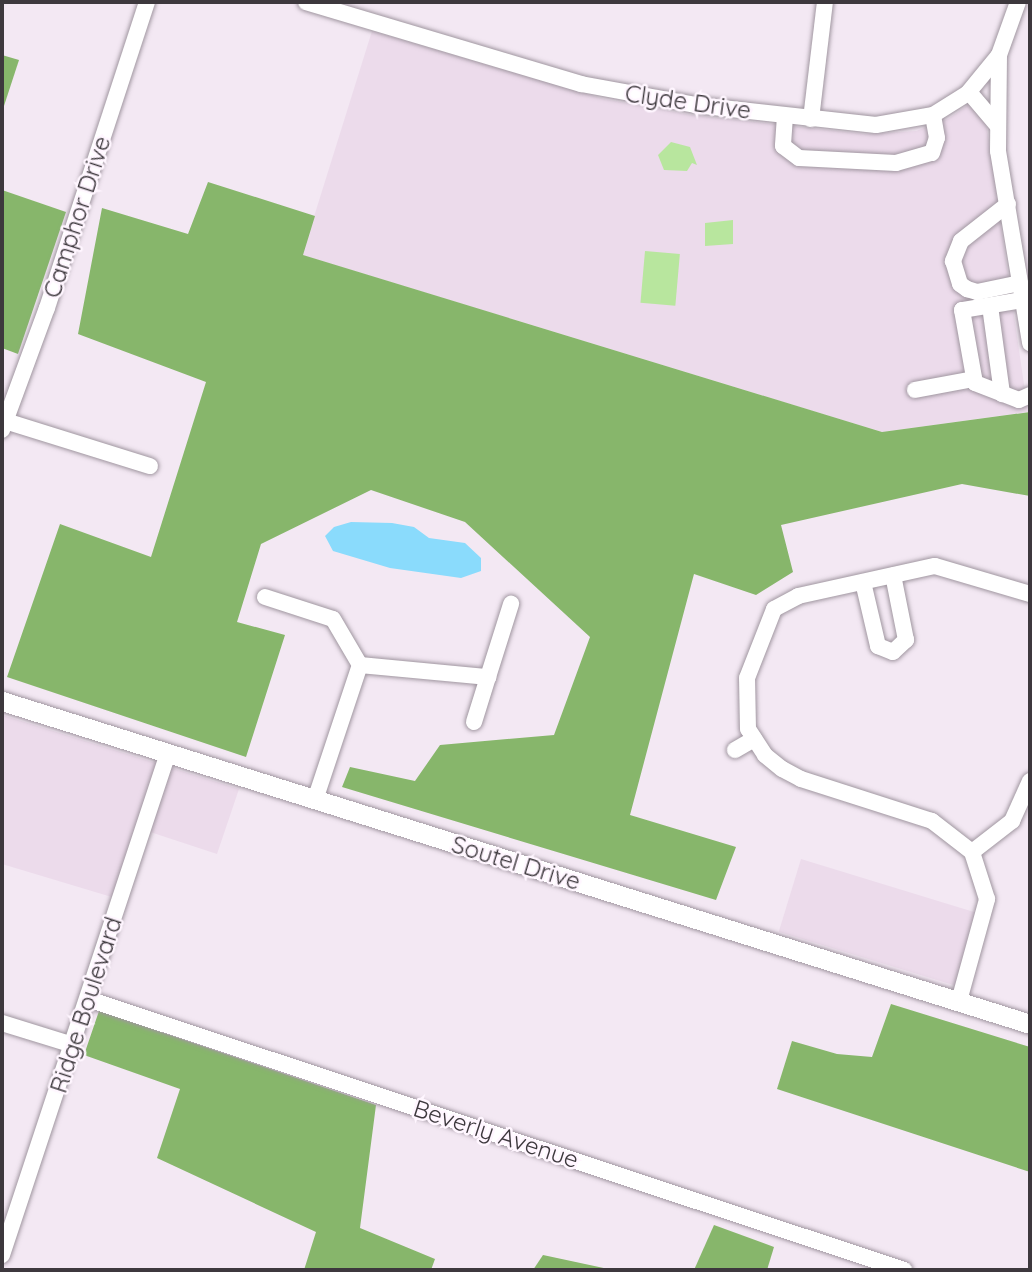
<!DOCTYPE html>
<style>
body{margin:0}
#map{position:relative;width:1032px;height:1272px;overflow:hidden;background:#f3e8f3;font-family:Quicksand,sans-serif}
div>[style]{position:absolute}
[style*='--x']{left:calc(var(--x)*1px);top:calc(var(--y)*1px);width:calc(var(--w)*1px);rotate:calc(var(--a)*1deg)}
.built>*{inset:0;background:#ecdbeb;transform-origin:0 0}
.green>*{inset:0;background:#b8e69e;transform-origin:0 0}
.forest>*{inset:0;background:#87b66b}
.water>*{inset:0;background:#8adbfc}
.roads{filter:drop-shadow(0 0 2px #a096a0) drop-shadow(0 0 2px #a096a0)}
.minor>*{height:16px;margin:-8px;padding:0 8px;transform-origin:8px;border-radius:8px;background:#fff}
.major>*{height:19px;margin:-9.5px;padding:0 9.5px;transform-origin:9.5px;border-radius:9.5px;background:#fff}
span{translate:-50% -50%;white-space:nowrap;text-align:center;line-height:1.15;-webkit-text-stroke:5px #fff6ff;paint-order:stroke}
.street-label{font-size:24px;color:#3d383d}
.frame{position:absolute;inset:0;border:4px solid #3d383d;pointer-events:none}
</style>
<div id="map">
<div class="built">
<i style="clip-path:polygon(372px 31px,604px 99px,691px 115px,865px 134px,916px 131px,948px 119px,982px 95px,1028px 412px,882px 432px,302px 255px)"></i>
<i style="clip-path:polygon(2px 715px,239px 789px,217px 854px,138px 828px,115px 898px,2px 864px)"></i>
<i style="left:801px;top:859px;width:186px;height:76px;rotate:17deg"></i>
</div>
<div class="green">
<i style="clip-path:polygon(671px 142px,690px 147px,697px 165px,692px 163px,687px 171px,664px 170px,658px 155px)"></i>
<i style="clip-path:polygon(733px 220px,733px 244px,705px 246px,705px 223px)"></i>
<i style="left:645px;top:251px;width:35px;height:52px;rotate:5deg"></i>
</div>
<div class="forest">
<i style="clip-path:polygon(2px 55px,19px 60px,2px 112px)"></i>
<i style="clip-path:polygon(208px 182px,315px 216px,303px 255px,882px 432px,1030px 412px,1030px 496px,962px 484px,781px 525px,793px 572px,756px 595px,694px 574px,630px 815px,736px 847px,716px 900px,342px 787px,350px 767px,415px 781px,440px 745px,554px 735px,590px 637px,465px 522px,371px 490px,261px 544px,237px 622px,285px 635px,246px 757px,7px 677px,60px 524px,151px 557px,206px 382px,78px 334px,102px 208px,188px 234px)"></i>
<i style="clip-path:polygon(2px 190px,66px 212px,18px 354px,2px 348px)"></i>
<i style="clip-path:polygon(891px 1004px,1030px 1047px,1030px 1172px,777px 1089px,792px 1041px,837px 1054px,872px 1057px)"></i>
<i style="clip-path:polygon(99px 1011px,376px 1105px,360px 1228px,435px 1259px,431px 1270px,304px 1270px,316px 1232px,157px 1158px,180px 1089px,84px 1055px)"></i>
<i style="clip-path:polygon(714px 1225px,774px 1247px,767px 1270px,694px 1270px)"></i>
<i style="clip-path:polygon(543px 1255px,613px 1270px,533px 1270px)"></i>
</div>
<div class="water">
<i style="clip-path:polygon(351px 522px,392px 523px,414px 527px,429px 538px,465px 543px,481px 558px,481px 571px,461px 578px,390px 568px,333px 551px,325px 536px,334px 527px)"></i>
</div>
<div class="roads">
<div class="minor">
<i style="--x:306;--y:2;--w:287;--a:16.6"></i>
<i style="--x:581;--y:84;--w:116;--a:10.4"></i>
<i style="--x:695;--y:105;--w:182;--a:6.3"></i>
<i style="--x:876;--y:125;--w:58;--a:-10"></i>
<i style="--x:933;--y:115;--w:40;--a:-32"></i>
<i style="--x:967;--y:94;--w:50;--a:-50.6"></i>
<i style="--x:999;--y:55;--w:56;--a:-70.3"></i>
<i style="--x:999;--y:55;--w:96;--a:90.6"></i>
<i style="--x:998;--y:151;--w:195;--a:80.5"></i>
<i style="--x:969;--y:92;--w:43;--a:49.7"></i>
<i style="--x:785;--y:116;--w:30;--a:94"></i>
<i style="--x:783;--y:146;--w:20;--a:37"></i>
<i style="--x:799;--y:158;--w:97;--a:3"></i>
<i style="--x:896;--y:163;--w:37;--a:-16"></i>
<i style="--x:932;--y:153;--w:16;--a:-72"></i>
<i style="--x:937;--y:138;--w:23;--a:-100"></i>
<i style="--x:811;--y:119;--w:118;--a:-83.2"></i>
<i style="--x:1008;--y:204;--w:60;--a:141.8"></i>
<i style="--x:961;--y:241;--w:22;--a:112"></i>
<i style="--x:953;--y:261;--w:24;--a:73"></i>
<i style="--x:960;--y:284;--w:9;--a:36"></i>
<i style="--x:967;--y:289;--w:10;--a:17"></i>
<i style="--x:977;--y:292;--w:44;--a:-11.8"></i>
<i style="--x:1022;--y:300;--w:61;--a:170.5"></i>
<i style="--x:962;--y:310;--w:74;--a:79.9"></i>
<i style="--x:975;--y:383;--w:47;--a:21.1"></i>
<i style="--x:1019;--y:400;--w:12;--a:-24"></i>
<i style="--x:990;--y:306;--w:89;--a:82.2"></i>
<i style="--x:915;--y:390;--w:60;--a:-10.6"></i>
<i style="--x:2;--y:420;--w:155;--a:17.3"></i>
<i style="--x:2;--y:430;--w:130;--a:-69.8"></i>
<i style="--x:47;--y:308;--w:322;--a:-71.9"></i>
<i style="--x:863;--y:582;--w:66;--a:76.8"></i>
<i style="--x:878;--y:646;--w:16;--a:22"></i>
<i style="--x:893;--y:652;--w:18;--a:-43"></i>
<i style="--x:906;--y:640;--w:66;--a:-101.3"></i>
<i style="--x:265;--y:597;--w:71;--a:17.9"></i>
<i style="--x:333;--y:619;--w:53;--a:59.6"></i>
<i style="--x:474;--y:722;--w:47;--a:-72.7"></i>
<i style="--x:735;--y:750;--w:22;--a:-30"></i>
<i style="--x:315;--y:800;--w:142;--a:-71.6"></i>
<i style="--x:360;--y:665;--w:129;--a:5.4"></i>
<i style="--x:488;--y:677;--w:77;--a:-72.5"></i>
<i style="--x:972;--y:852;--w:51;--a:-37.8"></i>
<i style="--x:1012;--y:821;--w:44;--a:-65.8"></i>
<i style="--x:88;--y:999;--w:860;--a:18.37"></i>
<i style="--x:959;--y:1001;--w:106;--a:-74.6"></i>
<i style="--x:987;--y:899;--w:49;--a:-107.7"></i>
<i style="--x:972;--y:852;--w:51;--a:-142.2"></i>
<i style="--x:932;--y:821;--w:138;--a:-162.2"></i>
<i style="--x:801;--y:779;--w:21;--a:-152"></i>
<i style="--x:782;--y:769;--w:22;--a:-141"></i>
<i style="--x:765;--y:755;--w:31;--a:-123"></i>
<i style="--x:748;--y:729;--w:51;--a:-91.1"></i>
<i style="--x:747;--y:678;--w:74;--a:-68.6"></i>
<i style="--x:774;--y:609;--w:27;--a:-28"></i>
<i style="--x:798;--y:596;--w:140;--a:-12.4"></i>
<i style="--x:935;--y:566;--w:99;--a:16.4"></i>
<i style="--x:2;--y:1023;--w:74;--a:17.2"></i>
<i style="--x:2;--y:1255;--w:529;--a:-71.7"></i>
</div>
<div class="major">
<i style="--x:2;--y:701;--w:1078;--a:17.44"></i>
</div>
</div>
<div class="street-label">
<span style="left:688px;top:102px;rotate:8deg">Clyde Drive</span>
<span style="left:77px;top:217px;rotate:-72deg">Camphor Drive</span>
<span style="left:516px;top:863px;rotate:17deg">Soutel Drive</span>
<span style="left:86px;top:1005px;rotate:-72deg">Ridge Boulevard</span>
<span style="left:496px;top:1134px;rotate:18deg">Beverly Avenue</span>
</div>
<div class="frame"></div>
</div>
